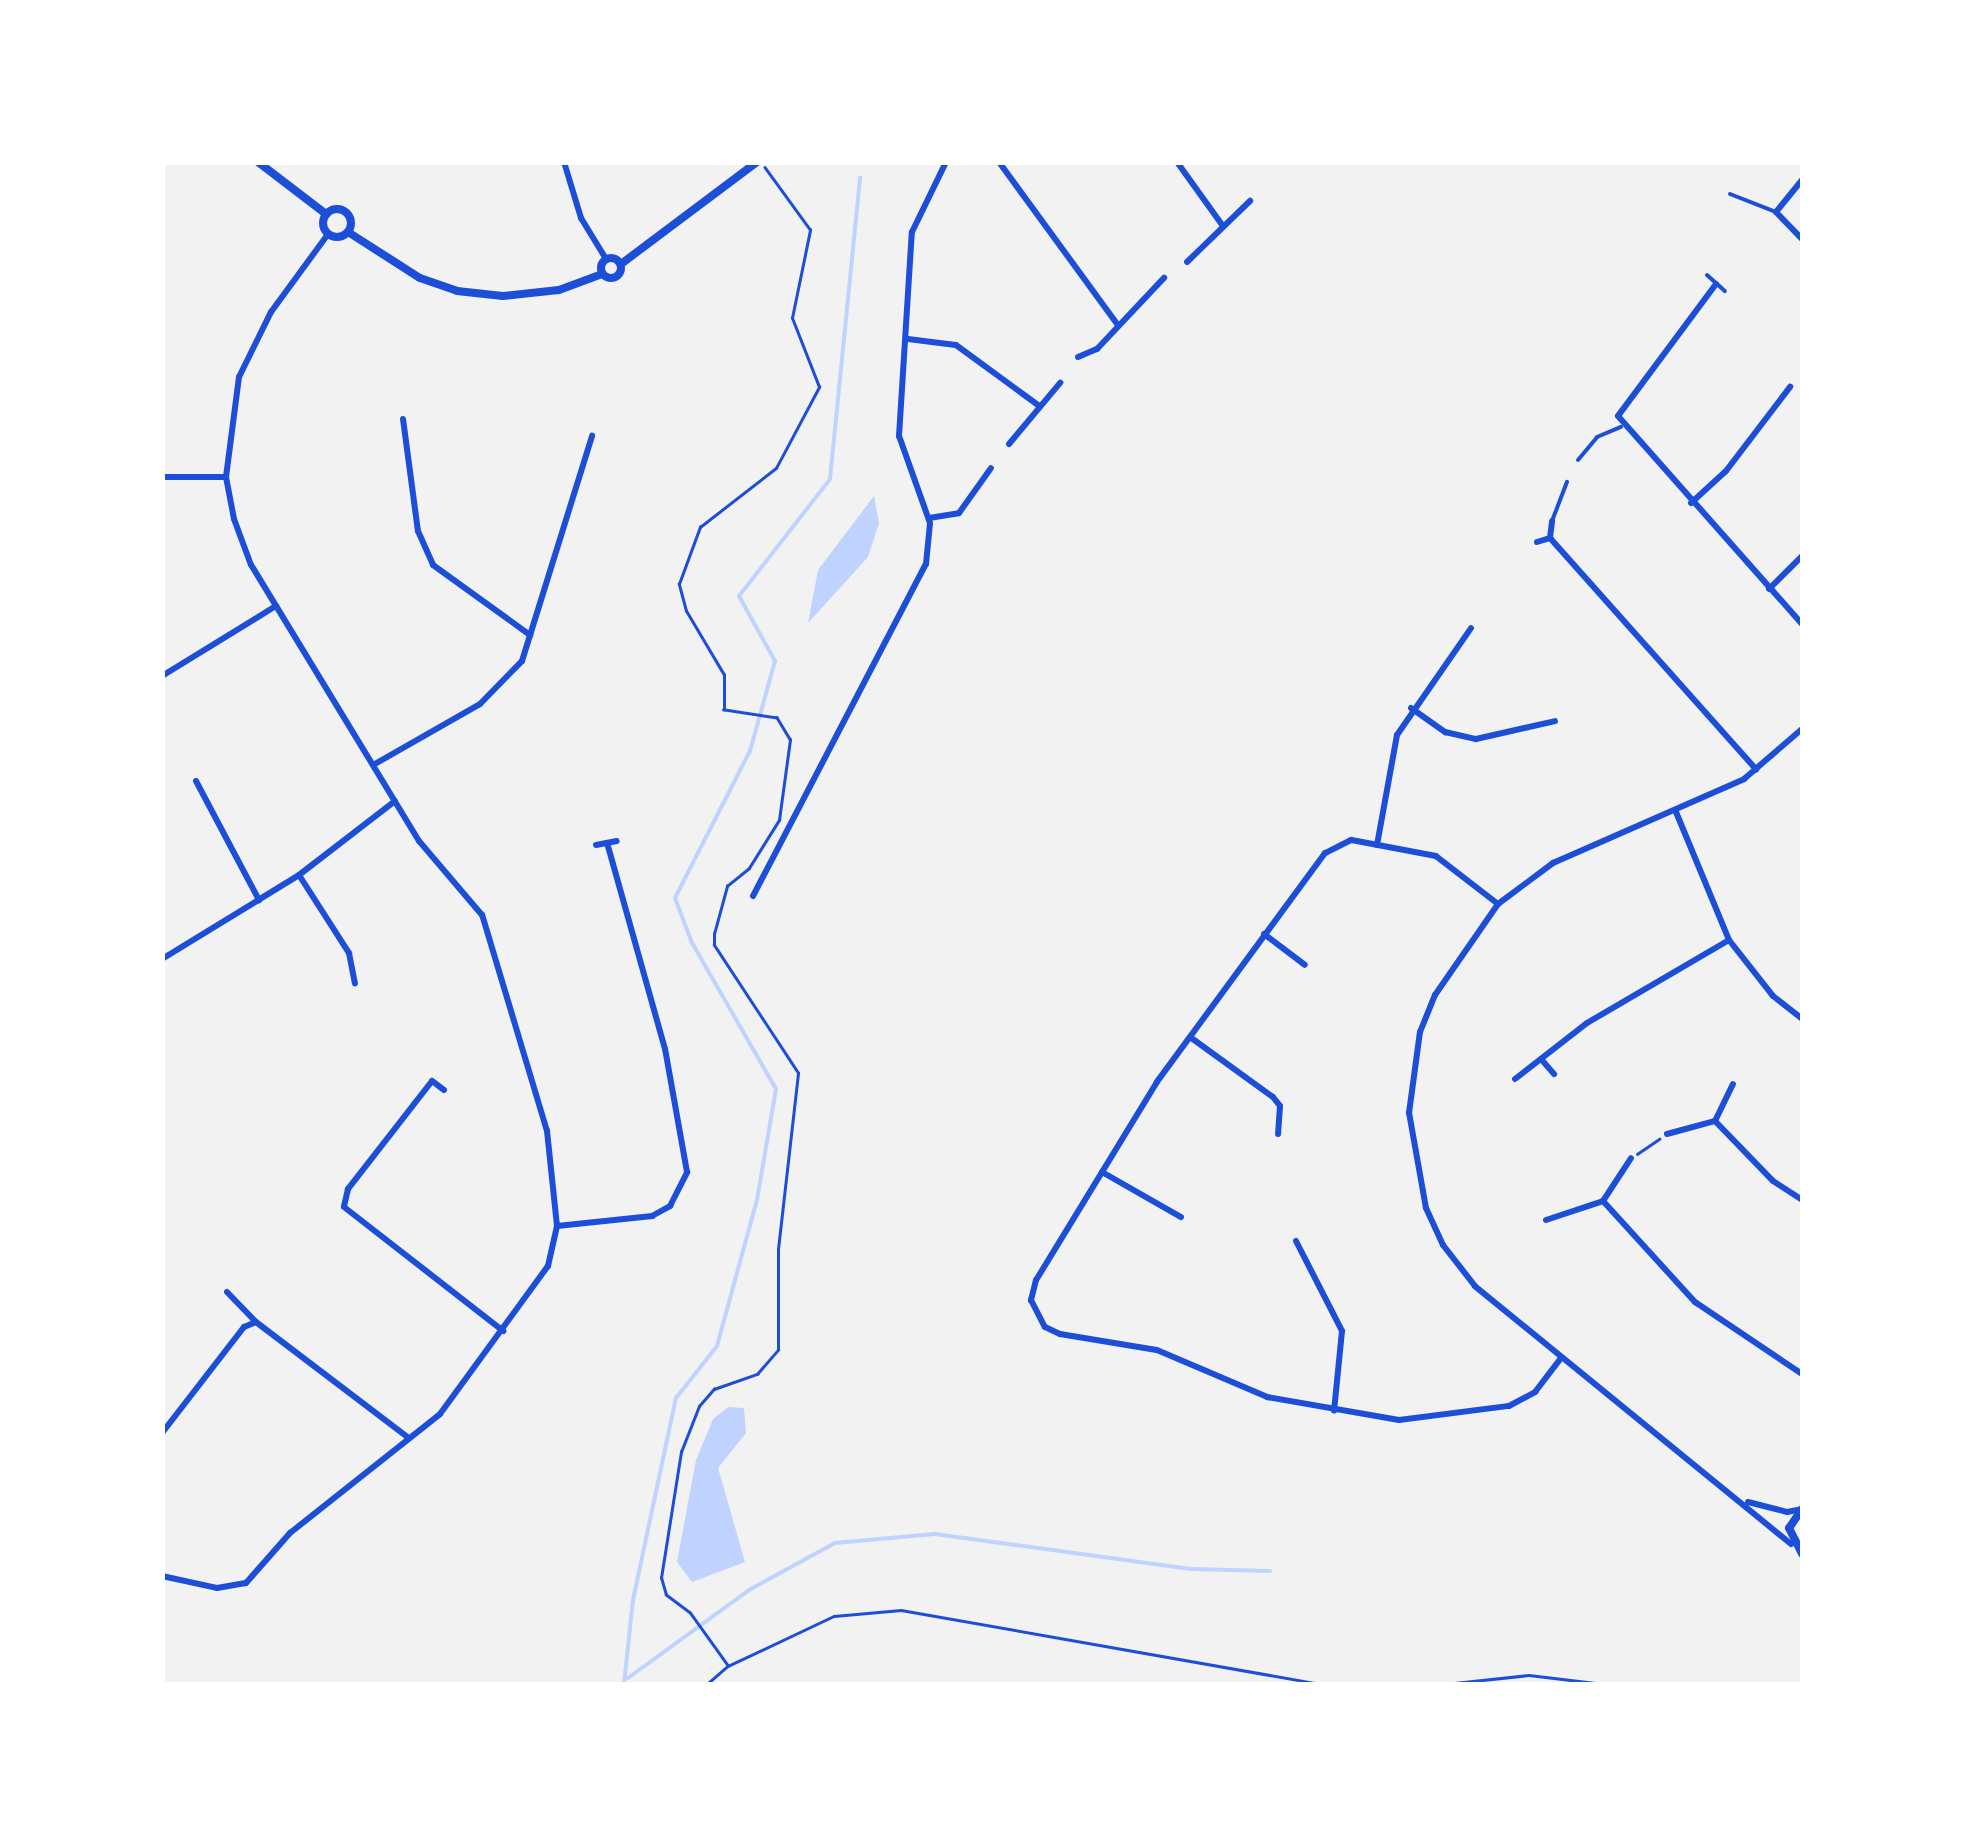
<!DOCTYPE html>
<style>
body{margin:0}
#map{position:relative;width:1965px;height:1847px;overflow:hidden;background:#f2f2f2;font-family:"Space Grotesk",sans-serif}
div>[style]{position:absolute}
[style*='--x']{left:calc(var(--x)*1px);top:calc(var(--y)*1px);width:calc(var(--w)*1px);rotate:calc(var(--a)*1deg)}
.water>*{inset:0;background:#bfd3fe}
.stream>*{height:4px;margin:-2px;padding:0 2px;transform-origin:2px;border-radius:2px;background:#bfd3fe}
.path>*{height:2.5px;margin:-1.25px;padding:0 1.25px;transform-origin:1.25px;border-radius:1.25px;background:#1d4ed8}
.service>*{height:4px;margin:-2px;padding:0 2px;transform-origin:2px;border-radius:2px;background:#1d4ed8}
.minor>*{height:6px;margin:-3px;padding:0 3px;transform-origin:3px;border-radius:3px;background:#1d4ed8}
.tertiary>*{height:8px;margin:-4px;padding:0 4px;transform-origin:4px;border-radius:4px;background:#1d4ed8}
.tertiary>.ring{margin:-4px;padding:0;box-sizing:content-box;background:none;border:8px solid #1d4ed8;border-radius:50%}
span{translate:-50% -50%;white-space:nowrap;text-align:center;line-height:1.15;-webkit-text-stroke:9px #fff;paint-order:stroke}
.frame{position:absolute;inset:0;border:165px solid #fff;pointer-events:none}
</style>
<div id="map">
<div class="water">
<i style="clip-path:polygon(874px 496px,879px 523px,868px 557px,808px 623px,818px 570px)"></i>
<i style="clip-path:polygon(728px 1407px,744px 1408px,746px 1433px,718px 1468px,745px 1562px,692px 1582px,677px 1562px,696px 1460px,713px 1419px)"></i>
</div>
<div class="stream">
<i style="--x:628;--y:1678;--w:150;--a:-36"></i>
<i style="--x:749;--y:1590;--w:98;--a:-28.7"></i>
<i style="--x:835;--y:1543;--w:100;--a:-5.1"></i>
<i style="--x:935;--y:1534;--w:258;--a:7.8"></i>
<i style="--x:1191;--y:1569;--w:79;--a:1.5"></i>
<i style="--x:624;--y:1684;--w:84;--a:-83.9"></i>
<i style="--x:633;--y:1600;--w:207;--a:-78"></i>
<i style="--x:676;--y:1398;--w:66;--a:-51.7"></i>
<i style="--x:717;--y:1346;--w:151;--a:-74.7"></i>
<i style="--x:757;--y:1200;--w:113;--a:-80.3"></i>
<i style="--x:776;--y:1089;--w:168;--a:-119.9"></i>
<i style="--x:692;--y:943;--w:48;--a:-110.7"></i>
<i style="--x:675;--y:898;--w:165;--a:-63"></i>
<i style="--x:750;--y:751;--w:93;--a:-74.5"></i>
<i style="--x:775;--y:661;--w:74;--a:-119"></i>
<i style="--x:739;--y:596;--w:148;--a:-52.1"></i>
<i style="--x:830;--y:479;--w:303;--a:-84.3"></i>
</div>
<div class="path">
<i style="--x:1637;--y:1154;--w:27;--a:-34"></i>
<i style="--x:728;--y:1666;--w:65;--a:-125.6"></i>
<i style="--x:690;--y:1613;--w:30;--a:-143"></i>
<i style="--x:666;--y:1595;--w:18;--a:-106"></i>
<i style="--x:661;--y:1578;--w:128;--a:-81"></i>
<i style="--x:681;--y:1452;--w:49;--a:-68.6"></i>
<i style="--x:699;--y:1406;--w:23;--a:-49"></i>
<i style="--x:714;--y:1389;--w:46;--a:-19.2"></i>
<i style="--x:757;--y:1374;--w:32;--a:-49"></i>
<i style="--x:778;--y:1350;--w:101;--a:-90"></i>
<i style="--x:778;--y:1249;--w:177;--a:-83.5"></i>
<i style="--x:798;--y:1073;--w:153;--a:-123.3"></i>
<i style="--x:714;--y:945;--w:11;--a:-90"></i>
<i style="--x:714;--y:934;--w:50;--a:-74.8"></i>
<i style="--x:727;--y:886;--w:28;--a:-39"></i>
<i style="--x:749;--y:868;--w:57;--a:-58"></i>
<i style="--x:779;--y:820;--w:81;--a:-82.2"></i>
<i style="--x:790;--y:740;--w:26;--a:-121"></i>
<i style="--x:777;--y:718;--w:54;--a:-171.4"></i>
<i style="--x:724;--y:710;--w:35;--a:-90"></i>
<i style="--x:724;--y:675;--w:74;--a:-120.7"></i>
<i style="--x:686;--y:611;--w:28;--a:-105"></i>
<i style="--x:679;--y:584;--w:61;--a:-69.8"></i>
<i style="--x:700;--y:527;--w:96;--a:-37.8"></i>
<i style="--x:776;--y:468;--w:92;--a:-62"></i>
<i style="--x:819;--y:387;--w:74;--a:-111.4"></i>
<i style="--x:792;--y:318;--w:90;--a:-78.4"></i>
<i style="--x:810;--y:230;--w:77;--a:-126"></i>
<i style="--x:707;--y:1684;--w:28;--a:-41"></i>
<i style="--x:728;--y:1666;--w:117;--a:-25.3"></i>
<i style="--x:834;--y:1616;--w:67;--a:-5.1"></i>
<i style="--x:901;--y:1610;--w:425;--a:10"></i>
<i style="--x:1445;--y:1684;--w:84;--a:-6.1"></i>
<i style="--x:1529;--y:1675;--w:77;--a:6.8"></i>
</div>
<div class="service">
<i style="--x:1730;--y:194;--w:49;--a:21.4"></i>
<i style="--x:1707;--y:275;--w:24;--a:42"></i>
<i style="--x:1578;--y:460;--w:30;--a:-50"></i>
<i style="--x:1597;--y:437;--w:26;--a:-23"></i>
<i style="--x:1552;--y:521;--w:42;--a:-69"></i>
</div>
<div class="minor">
<i style="--x:564;--y:162;--w:59;--a:73.1"></i>
<i style="--x:581;--y:218;--w:48;--a:58.6"></i>
<i style="--x:999;--y:162;--w:202;--a:53.9"></i>
<i style="--x:1177;--y:162;--w:79;--a:54.3"></i>
<i style="--x:1802;--y:180;--w:41;--a:129.1"></i>
<i style="--x:1776;--y:212;--w:37;--a:46"></i>
<i style="--x:1187;--y:262;--w:88;--a:-44.1"></i>
<i style="--x:1716;--y:284;--w:164;--a:126.6"></i>
<i style="--x:1618;--y:416;--w:278;--a:48.5"></i>
<i style="--x:908;--y:339;--w:48;--a:7.1"></i>
<i style="--x:956;--y:345;--w:102;--a:36.2"></i>
<i style="--x:1078;--y:357;--w:21;--a:-23"></i>
<i style="--x:1097;--y:349;--w:98;--a:-46.7"></i>
<i style="--x:403;--y:419;--w:113;--a:82.4"></i>
<i style="--x:418;--y:531;--w:37;--a:66"></i>
<i style="--x:433;--y:565;--w:120;--a:35.8"></i>
<i style="--x:1009;--y:444;--w:80;--a:-50.1"></i>
<i style="--x:162;--y:477;--w:64;--a:0"></i>
<i style="--x:1691;--y:503;--w:47;--a:-42.4"></i>
<i style="--x:1726;--y:471;--w:106;--a:-52.7"></i>
<i style="--x:929;--y:518;--w:30;--a:-9"></i>
<i style="--x:959;--y:513;--w:55;--a:-54.6"></i>
<i style="--x:1550;--y:538;--w:310;--a:48.3"></i>
<i style="--x:1537;--y:542;--w:14;--a:-17"></i>
<i style="--x:1550;--y:538;--w:17;--a:-83"></i>
<i style="--x:1769;--y:589;--w:47;--a:-45"></i>
<i style="--x:162;--y:676;--w:134;--a:-31.6"></i>
<i style="--x:1411;--y:708;--w:42;--a:35.2"></i>
<i style="--x:1445;--y:732;--w:32;--a:13"></i>
<i style="--x:1476;--y:739;--w:81;--a:-12.8"></i>
<i style="--x:373;--y:765;--w:123;--a:-29.7"></i>
<i style="--x:480;--y:704;--w:60;--a:-45.7"></i>
<i style="--x:522;--y:661;--w:236;--a:-72.7"></i>
<i style="--x:196;--y:781;--w:135;--a:62.1"></i>
<i style="--x:1676;--y:812;--w:139;--a:67.5"></i>
<i style="--x:1729;--y:940;--w:71;--a:51.8"></i>
<i style="--x:1773;--y:996;--w:37;--a:38"></i>
<i style="--x:596;--y:845;--w:21;--a:-11"></i>
<i style="--x:1377;--y:845;--w:112;--a:-79.7"></i>
<i style="--x:1397;--y:735;--w:130;--a:-55.3"></i>
<i style="--x:299;--y:875;--w:93;--a:57.3"></i>
<i style="--x:349;--y:953;--w:31;--a:79"></i>
<i style="--x:753;--y:896;--w:374;--a:-62.5"></i>
<i style="--x:926;--y:564;--w:41;--a:-84.4"></i>
<i style="--x:930;--y:523;--w:92;--a:-109.6"></i>
<i style="--x:899;--y:436;--w:204;--a:-86.4"></i>
<i style="--x:912;--y:232;--w:78;--a:-64.1"></i>
<i style="--x:1498;--y:904;--w:78;--a:-142.3"></i>
<i style="--x:1436;--y:856;--w:86;--a:-169.3"></i>
<i style="--x:1351;--y:840;--w:29;--a:153"></i>
<i style="--x:1325;--y:853;--w:284;--a:126.3"></i>
<i style="--x:1157;--y:1082;--w:232;--a:121.4"></i>
<i style="--x:1036;--y:1280;--w:21;--a:104"></i>
<i style="--x:1031;--y:1300;--w:30;--a:63"></i>
<i style="--x:1045;--y:1327;--w:17;--a:25"></i>
<i style="--x:1060;--y:1334;--w:98;--a:9.4"></i>
<i style="--x:1157;--y:1350;--w:120;--a:23.1"></i>
<i style="--x:1267;--y:1397;--w:134;--a:9.9"></i>
<i style="--x:1399;--y:1420;--w:111;--a:-7.3"></i>
<i style="--x:1509;--y:1406;--w:30;--a:-28"></i>
<i style="--x:1535;--y:1392;--w:43;--a:-52.6"></i>
<i style="--x:1264;--y:934;--w:51;--a:37.1"></i>
<i style="--x:162;--y:959;--w:161;--a:-31.5"></i>
<i style="--x:299;--y:875;--w:121;--a:-37.6"></i>
<i style="--x:162;--y:1037;--w:85;--a:90"></i>
<i style="--x:1190;--y:1037;--w:102;--a:35.9"></i>
<i style="--x:1273;--y:1097;--w:11;--a:52"></i>
<i style="--x:1280;--y:1106;--w:28;--a:94"></i>
<i style="--x:1541;--y:1059;--w:20;--a:49"></i>
<i style="--x:1515;--y:1079;--w:91;--a:-37.9"></i>
<i style="--x:1587;--y:1023;--w:164;--a:-30.3"></i>
<i style="--x:444;--y:1090;--w:15;--a:-143"></i>
<i style="--x:432;--y:1081;--w:137;--a:127.9"></i>
<i style="--x:348;--y:1189;--w:18;--a:103"></i>
<i style="--x:344;--y:1207;--w:202;--a:37.9"></i>
<i style="--x:1715;--y:1121;--w:83;--a:46"></i>
<i style="--x:1773;--y:1181;--w:35;--a:33"></i>
<i style="--x:1667;--y:1134;--w:50;--a:-15.2"></i>
<i style="--x:1715;--y:1121;--w:41;--a:-64.1"></i>
<i style="--x:1102;--y:1172;--w:91;--a:29.7"></i>
<i style="--x:1603;--y:1201;--w:137;--a:47.7"></i>
<i style="--x:1695;--y:1302;--w:129;--a:33.9"></i>
<i style="--x:1546;--y:1220;--w:60;--a:-18.4"></i>
<i style="--x:1603;--y:1201;--w:51;--a:-56.9"></i>
<i style="--x:557;--y:1226;--w:96;--a:-6"></i>
<i style="--x:652;--y:1216;--w:21;--a:-29"></i>
<i style="--x:670;--y:1206;--w:38;--a:-63"></i>
<i style="--x:687;--y:1172;--w:125;--a:-100.1"></i>
<i style="--x:665;--y:1049;--w:211;--a:-105.7"></i>
<i style="--x:1296;--y:1241;--w:101;--a:62.9"></i>
<i style="--x:1342;--y:1331;--w:80;--a:95.7"></i>
<i style="--x:227;--y:1292;--w:42;--a:46"></i>
<i style="--x:256;--y:1322;--w:192;--a:37.2"></i>
<i style="--x:162;--y:1433;--w:134;--a:-52.3"></i>
<i style="--x:244;--y:1327;--w:13;--a:-23"></i>
<i style="--x:1748;--y:1502;--w:40;--a:14.4"></i>
<i style="--x:1787;--y:1512;--w:15;--a:-11"></i>
<i style="--x:1791;--y:1544;--w:408;--a:-140.8"></i>
<i style="--x:1475;--y:1286;--w:52;--a:-128"></i>
<i style="--x:1443;--y:1245;--w:41;--a:-114.7"></i>
<i style="--x:1426;--y:1208;--w:97;--a:-100.1"></i>
<i style="--x:1409;--y:1113;--w:82;--a:-82.3"></i>
<i style="--x:1420;--y:1032;--w:40;--a:-68"></i>
<i style="--x:1435;--y:995;--w:111;--a:-55.3"></i>
<i style="--x:1498;--y:904;--w:69;--a:-36.7"></i>
<i style="--x:1553;--y:863;--w:209;--a:-23.7"></i>
<i style="--x:1744;--y:779;--w:77;--a:-40.8"></i>
<i style="--x:162;--y:1576;--w:56;--a:12.3"></i>
<i style="--x:217;--y:1588;--w:29;--a:-10"></i>
<i style="--x:246;--y:1583;--w:67;--a:-48.7"></i>
<i style="--x:290;--y:1533;--w:191;--a:-38.4"></i>
<i style="--x:440;--y:1414;--w:183;--a:-53.9"></i>
<i style="--x:548;--y:1266;--w:41;--a:-77.3"></i>
<i style="--x:557;--y:1226;--w:96;--a:-96"></i>
<i style="--x:547;--y:1131;--w:226;--a:-106.7"></i>
<i style="--x:482;--y:915;--w:97;--a:-130.4"></i>
<i style="--x:419;--y:841;--w:323;--a:-121.3"></i>
<i style="--x:251;--y:565;--w:49;--a:-110.3"></i>
<i style="--x:234;--y:519;--w:43;--a:-100.8"></i>
<i style="--x:226;--y:477;--w:101;--a:-82.6"></i>
<i style="--x:239;--y:377;--w:72;--a:-63.8"></i>
<i style="--x:271;--y:312;--w:97;--a:-53.8"></i>
</div>
<div class="tertiary">
<i style="--x:258;--y:162;--w:86;--a:37.4"></i>
<i class="ring" style="left:323px;top:209px;width:20px;height:20px"></i>
<i style="--x:348;--y:232;--w:85;--a:32.6"></i>
<i style="--x:420;--y:278;--w:39;--a:19"></i>
<i style="--x:457;--y:291;--w:46;--a:6.2"></i>
<i style="--x:503;--y:296;--w:56;--a:-6.1"></i>
<i style="--x:559;--y:290;--w:46;--a:-20.4"></i>
<i class="ring" style="left:601px;top:258px;width:12px;height:12px"></i>
<i style="--x:621;--y:264;--w:170;--a:-36.9"></i>
<i style="--x:1802;--y:1509;--w:23;--a:124"></i>
<i style="--x:1789;--y:1528;--w:29;--a:63"></i>
</div>
<div class="frame"></div>
</div>
